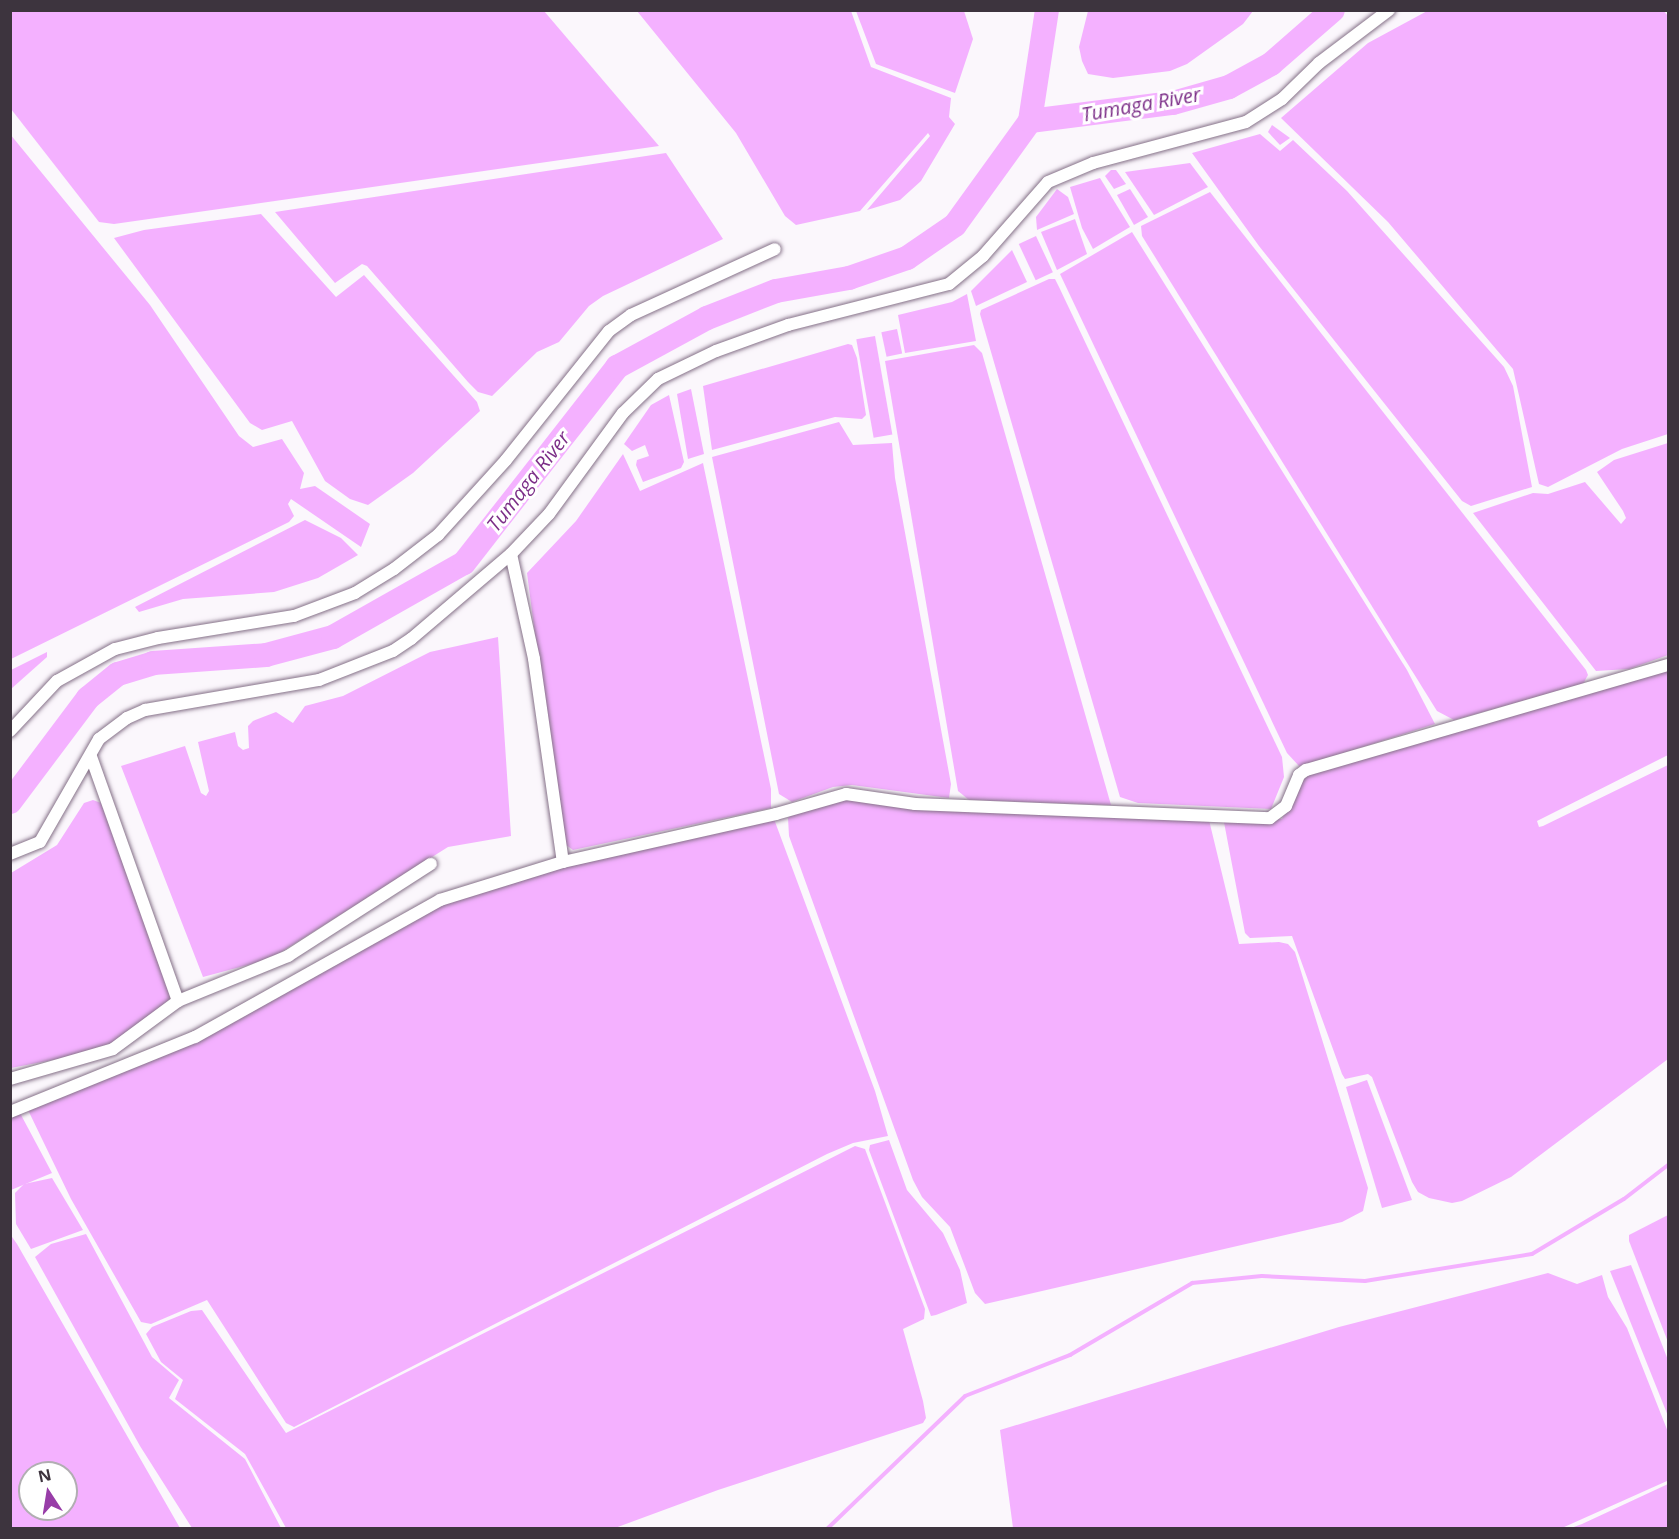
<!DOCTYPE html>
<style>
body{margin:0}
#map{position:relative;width:1679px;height:1539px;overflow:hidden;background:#fbf7fc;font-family:"Open Sans",sans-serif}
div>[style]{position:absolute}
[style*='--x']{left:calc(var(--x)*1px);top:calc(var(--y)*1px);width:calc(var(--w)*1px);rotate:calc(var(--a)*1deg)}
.water>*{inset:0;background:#f4b1ff;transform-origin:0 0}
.stream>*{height:4px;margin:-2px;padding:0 2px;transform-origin:2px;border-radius:2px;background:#f4b1ff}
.river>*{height:24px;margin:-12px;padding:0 12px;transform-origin:12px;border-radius:12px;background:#f4b1ff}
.roads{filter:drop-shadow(0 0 2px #857188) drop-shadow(0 0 2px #857188)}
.street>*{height:12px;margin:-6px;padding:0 6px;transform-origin:6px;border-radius:6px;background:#fff}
span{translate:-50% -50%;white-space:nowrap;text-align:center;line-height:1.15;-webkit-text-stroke:6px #fff;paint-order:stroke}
.water-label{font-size:20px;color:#7c2f88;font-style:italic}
.frame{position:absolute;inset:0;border:12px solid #3d343e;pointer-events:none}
.north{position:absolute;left:18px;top:1461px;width:60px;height:60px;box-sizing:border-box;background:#fff;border:2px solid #b1aeb2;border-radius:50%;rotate:348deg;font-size:16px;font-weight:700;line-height:24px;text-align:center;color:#3d343e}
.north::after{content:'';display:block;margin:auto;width:21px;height:27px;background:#983da8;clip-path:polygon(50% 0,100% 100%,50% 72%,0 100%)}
</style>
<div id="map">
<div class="water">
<i style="clip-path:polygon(11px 10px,544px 11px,659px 146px,114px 224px,99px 222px,11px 109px)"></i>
<i style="clip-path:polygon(1429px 10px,1663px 10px,1668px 16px,1668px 434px,1622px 449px,1548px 487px,1539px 484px,1513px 369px,1388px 222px,1281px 118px,1368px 43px)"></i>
<i style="clip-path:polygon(637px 11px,851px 11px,871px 67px,951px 98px,949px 117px,955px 124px,921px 181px,900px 200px,867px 210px,930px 136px,928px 133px,860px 211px,796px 225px,785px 216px,736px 133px)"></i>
<i style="clip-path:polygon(856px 11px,964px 11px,973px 39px,955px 93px,876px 64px)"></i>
<i style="clip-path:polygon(1088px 11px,1088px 10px,1253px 11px,1243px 24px,1187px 64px,1170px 71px,1113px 78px,1088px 74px,1082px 61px,1079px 47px)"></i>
<i style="clip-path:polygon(1272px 125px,1290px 138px,1280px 145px,1268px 132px)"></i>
<i style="clip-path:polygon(10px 134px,150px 305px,239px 436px,253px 447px,282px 439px,304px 473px,300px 489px,315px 486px,370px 524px,361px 547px,291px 499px,288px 504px,294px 516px,289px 522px,11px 659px)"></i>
<i style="clip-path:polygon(1260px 134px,1280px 151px,1293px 140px,1347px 191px,1504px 367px,1513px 386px,1532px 487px,1471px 506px,1462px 501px,1259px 246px,1192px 153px)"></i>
<i style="clip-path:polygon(666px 153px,723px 239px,603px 296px,589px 306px,559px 342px,537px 352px,492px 396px,478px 392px,468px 382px,367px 266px,362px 264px,335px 283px,275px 212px)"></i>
<i style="clip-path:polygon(1190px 163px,1208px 187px,1154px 215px,1125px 172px)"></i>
<i style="clip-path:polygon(1111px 170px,1116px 170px,1126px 184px,1114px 189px,1105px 176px)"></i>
<i style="clip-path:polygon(1100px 178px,1130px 227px,1093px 249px,1082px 228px,1070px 187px)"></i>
<i style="clip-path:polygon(1057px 189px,1068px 197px,1074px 214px,1037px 230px,1036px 217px)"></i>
<i style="clip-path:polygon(1130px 189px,1148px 217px,1134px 225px,1117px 195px)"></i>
<i style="clip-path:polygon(1210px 192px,1586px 670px,1588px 675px,1583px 684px,1454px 720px,1437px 711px,1142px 236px,1141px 226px)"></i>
<i style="clip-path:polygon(261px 214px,336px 297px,364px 275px,477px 402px,480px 411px,413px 473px,368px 505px,350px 499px,325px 481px,292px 421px,262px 430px,250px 423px,114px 238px,144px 230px)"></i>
<i style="clip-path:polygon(1075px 219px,1087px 254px,1057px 270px,1041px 232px)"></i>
<i style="clip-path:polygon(1132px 232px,1407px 670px,1435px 724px,1309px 764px,1299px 766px,1287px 753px,1060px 274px)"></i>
<i style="left:1036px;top:236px;width:40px;height:19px;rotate:65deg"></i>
<i style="clip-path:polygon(1012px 250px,1027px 282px,976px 306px,971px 291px)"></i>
<i style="clip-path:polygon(1049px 279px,1055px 279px,1059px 287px,1282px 757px,1284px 777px,1271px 809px,1138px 803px,1120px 797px,980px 314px,981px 310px)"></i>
<i style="clip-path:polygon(967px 294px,976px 341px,905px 353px,898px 315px,952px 302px)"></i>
<i style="left:897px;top:329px;width:25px;height:16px;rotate:78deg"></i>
<i style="left:875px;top:336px;width:100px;height:19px;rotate:80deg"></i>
<i style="clip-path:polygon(848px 344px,852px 345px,857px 358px,866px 415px,862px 419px,835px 417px,712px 450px,703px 386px)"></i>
<i style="clip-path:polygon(974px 345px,982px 353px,1111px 805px,969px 800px,958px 791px,885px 361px)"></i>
<i style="clip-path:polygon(691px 389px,704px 454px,688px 459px,677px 394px)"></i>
<i style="clip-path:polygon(669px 395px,684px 462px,681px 468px,643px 482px,636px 465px,637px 460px,649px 456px,645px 445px,632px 451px,624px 444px,651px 405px)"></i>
<i style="clip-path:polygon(839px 422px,853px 445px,892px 443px,895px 478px,951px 784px,949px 798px,852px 785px,833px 787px,792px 802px,779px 794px,712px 457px)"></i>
<i style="clip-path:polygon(1668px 443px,1668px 655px,1629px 669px,1596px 671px,1473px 513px,1533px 493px,1548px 494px,1585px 482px,1621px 524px,1626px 518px,1623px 511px,1597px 472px,1614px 460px)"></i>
<i style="clip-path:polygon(623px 454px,640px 491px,703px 463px,771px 789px,771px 808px,573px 850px,562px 842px,527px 573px,576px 521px)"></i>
<i style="clip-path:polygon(305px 520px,341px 538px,358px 555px,318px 578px,274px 592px,183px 599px,139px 612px,135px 607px)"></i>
<i style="clip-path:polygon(498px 637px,511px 836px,448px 847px,270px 959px,203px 977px,121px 766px,185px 746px,201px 793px,206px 796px,209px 791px,198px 742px,235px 732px,238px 746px,243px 750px,249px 748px,248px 726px,253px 721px,276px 712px,293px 723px,305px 706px,343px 696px,430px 652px)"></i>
<i style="clip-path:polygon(47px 652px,47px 657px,11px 689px,11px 670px)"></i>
<i style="clip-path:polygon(1668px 667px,1668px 755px,1537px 821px,1539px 827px,1543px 826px,1668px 765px,1668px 1059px,1511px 1177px,1462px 1201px,1452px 1203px,1429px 1198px,1418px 1192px,1412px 1182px,1372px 1077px,1368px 1074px,1345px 1079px,1342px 1074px,1292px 936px,1250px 938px,1245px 933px,1223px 817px,1282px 819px,1299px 781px,1308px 774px)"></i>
<i style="clip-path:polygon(824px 799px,1209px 820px,1239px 944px,1279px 942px,1288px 944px,1295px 952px,1368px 1188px,1363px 1211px,1342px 1222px,985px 1304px,975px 1293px,950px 1227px,922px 1197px,913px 1180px,789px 836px,788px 818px,792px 813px)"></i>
<i style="clip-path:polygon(93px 800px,101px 803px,174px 995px,131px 1035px,84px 1054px,11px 1068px,11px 873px,57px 845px,84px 803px)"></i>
<i style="clip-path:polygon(774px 819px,875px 1091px,888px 1136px,853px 1143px,827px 1154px,294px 1427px,286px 1423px,207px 1300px,151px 1324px,141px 1322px,71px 1199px,28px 1110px,161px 1052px,473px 889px)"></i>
<i style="clip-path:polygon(1367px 1080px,1412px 1200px,1382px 1208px,1346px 1087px)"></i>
<i style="clip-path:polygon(20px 1113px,52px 1173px,11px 1190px,11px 1116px)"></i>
<i style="clip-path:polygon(889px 1140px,907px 1190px,943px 1233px,960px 1270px,967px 1303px,936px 1315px,931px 1316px,869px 1150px,870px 1145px)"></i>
<i style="clip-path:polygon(855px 1146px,865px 1149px,925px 1309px,924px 1319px,903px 1329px,923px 1401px,926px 1418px,923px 1423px,718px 1490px,615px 1528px,286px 1528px,245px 1454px,175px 1399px,183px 1380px,161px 1362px,146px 1334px,152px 1327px,191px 1311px,202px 1310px,286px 1433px)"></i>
<i style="clip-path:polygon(52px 1178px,83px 1230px,31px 1249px,16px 1224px,15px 1193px,24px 1184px)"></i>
<i style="clip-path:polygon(1668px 1215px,1668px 1342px,1629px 1241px,1629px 1235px)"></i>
<i style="clip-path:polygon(evenodd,10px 1234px,17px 1244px,180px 1528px,11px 1528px,10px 1234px,30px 1473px,66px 1473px,66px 1509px,30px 1509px,30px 1473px)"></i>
<i style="clip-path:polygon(86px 1234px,152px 1357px,179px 1380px,169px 1398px,245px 1459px,281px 1528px,192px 1528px,140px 1446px,35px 1257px,51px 1244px)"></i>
<i style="clip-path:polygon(1631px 1265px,1668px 1360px,1668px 1416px,1610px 1271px)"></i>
<i style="clip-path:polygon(1548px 1273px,1577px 1284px,1602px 1275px,1608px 1297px,1627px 1328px,1668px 1432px,1667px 1481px,1562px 1528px,1013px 1528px,1000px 1430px,1339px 1327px)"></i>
<i style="clip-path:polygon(1668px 1484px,1668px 1528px,1571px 1528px,1582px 1524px)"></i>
</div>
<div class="stream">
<i style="--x:828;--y:1528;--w:190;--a:-43.9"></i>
<i style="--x:965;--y:1396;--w:113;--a:-21.3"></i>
<i style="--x:1070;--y:1355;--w:142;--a:-30.5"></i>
<i style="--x:1192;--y:1283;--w:70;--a:-5.7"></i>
<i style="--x:1262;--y:1276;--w:103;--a:2.8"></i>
<i style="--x:1365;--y:1281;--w:169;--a:-9.2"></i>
<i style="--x:1532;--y:1254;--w:107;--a:-30.9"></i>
<i style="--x:1624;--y:1199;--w:56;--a:-37.7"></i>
</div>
<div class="river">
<i style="--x:1030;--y:121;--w:144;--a:-7.2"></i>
<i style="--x:1173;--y:103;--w:58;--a:-15.9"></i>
<i style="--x:1229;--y:87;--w:48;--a:-28.7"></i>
<i style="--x:1271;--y:64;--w:82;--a:-41.1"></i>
<i style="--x:10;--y:802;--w:130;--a:-53.1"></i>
<i style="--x:88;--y:698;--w:38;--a:-39"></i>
<i style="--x:118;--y:674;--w:37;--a:-17"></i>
<i style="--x:153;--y:663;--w:113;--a:-4"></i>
<i style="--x:266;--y:655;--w:69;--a:-15"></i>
<i style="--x:333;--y:637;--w:150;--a:-29.5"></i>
<i style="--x:464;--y:563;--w:249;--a:-52"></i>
<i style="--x:617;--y:367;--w:102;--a:-28.6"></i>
<i style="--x:707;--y:318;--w:74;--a:-21.4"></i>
<i style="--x:776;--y:291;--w:74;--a:-10.1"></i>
<i style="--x:849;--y:278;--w:61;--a:-19"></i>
<i style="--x:907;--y:258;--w:58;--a:-34.5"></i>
<i style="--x:955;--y:225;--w:128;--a:-54.2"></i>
<i style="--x:1030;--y:121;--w:112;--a:-81.3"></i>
</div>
<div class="roads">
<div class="street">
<i style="--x:511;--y:554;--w:107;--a:77.6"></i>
<i style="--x:534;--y:659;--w:205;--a:81.9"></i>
<i style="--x:10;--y:731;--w:69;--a:-46.8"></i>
<i style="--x:57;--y:681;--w:66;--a:-28.9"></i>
<i style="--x:115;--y:649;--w:44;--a:-14.3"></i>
<i style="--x:158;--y:638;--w:138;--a:-9.2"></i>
<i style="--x:294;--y:616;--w:65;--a:-20.7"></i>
<i style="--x:355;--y:593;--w:46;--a:-31.6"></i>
<i style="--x:394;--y:569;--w:56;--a:-37.7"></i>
<i style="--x:438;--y:535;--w:101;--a:-47.8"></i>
<i style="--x:506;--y:460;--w:165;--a:-51.4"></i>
<i style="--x:609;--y:331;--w:27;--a:-36"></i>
<i style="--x:631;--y:315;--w:158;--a:-24.6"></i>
<i style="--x:10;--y:854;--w:32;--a:-22"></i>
<i style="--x:40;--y:842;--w:119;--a:-60.2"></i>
<i style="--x:99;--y:739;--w:35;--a:-37"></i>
<i style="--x:127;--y:718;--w:20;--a:-24"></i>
<i style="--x:145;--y:710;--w:177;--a:-9.8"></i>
<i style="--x:319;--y:680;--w:79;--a:-21.4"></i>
<i style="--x:393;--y:651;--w:22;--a:-34"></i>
<i style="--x:411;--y:639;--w:131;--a:-40.4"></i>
<i style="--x:511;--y:554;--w:55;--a:-46.5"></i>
<i style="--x:549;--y:514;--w:125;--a:-53.8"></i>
<i style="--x:623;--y:413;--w:49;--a:-44.2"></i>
<i style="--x:658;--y:379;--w:64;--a:-25.8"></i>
<i style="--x:716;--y:351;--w:77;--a:-19.9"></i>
<i style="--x:788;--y:325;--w:166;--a:-14.3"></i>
<i style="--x:949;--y:284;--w:44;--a:-39.5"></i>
<i style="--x:983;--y:256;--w:98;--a:-48.7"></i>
<i style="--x:1048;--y:182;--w:49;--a:-22.9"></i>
<i style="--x:1093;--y:163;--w:158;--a:-15"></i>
<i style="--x:1246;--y:122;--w:43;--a:-32.6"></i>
<i style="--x:1282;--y:99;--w:52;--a:-44.2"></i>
<i style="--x:1319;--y:63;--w:88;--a:-37.1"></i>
<i style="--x:178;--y:1001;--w:119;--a:-22.2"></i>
<i style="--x:288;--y:956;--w:170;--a:-32.8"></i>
<i style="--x:10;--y:1079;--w:107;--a:-16.2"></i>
<i style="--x:113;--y:1049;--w:81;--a:-36.4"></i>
<i style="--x:178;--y:1001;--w:259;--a:-109.6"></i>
<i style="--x:10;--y:1112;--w:200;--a:-22.1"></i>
<i style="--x:195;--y:1037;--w:281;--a:-29.2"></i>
<i style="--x:440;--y:900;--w:129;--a:-17.2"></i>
<i style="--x:563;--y:862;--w:218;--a:-12.7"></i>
<i style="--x:776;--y:814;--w:73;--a:-15.9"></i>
<i style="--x:846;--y:794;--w:70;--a:8.2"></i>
<i style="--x:915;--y:804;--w:355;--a:2.3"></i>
<i style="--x:1270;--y:818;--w:20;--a:-37"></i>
<i style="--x:1286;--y:806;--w:34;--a:-67"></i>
<i style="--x:1299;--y:775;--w:9;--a:-36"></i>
<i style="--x:1306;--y:770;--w:377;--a:-16.2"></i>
</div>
</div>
<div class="water-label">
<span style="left:1141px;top:104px;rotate:-10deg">Tumaga River</span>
<span style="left:528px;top:481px;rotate:-52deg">Tumaga River</span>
</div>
<div class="frame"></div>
<div class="north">N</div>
</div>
